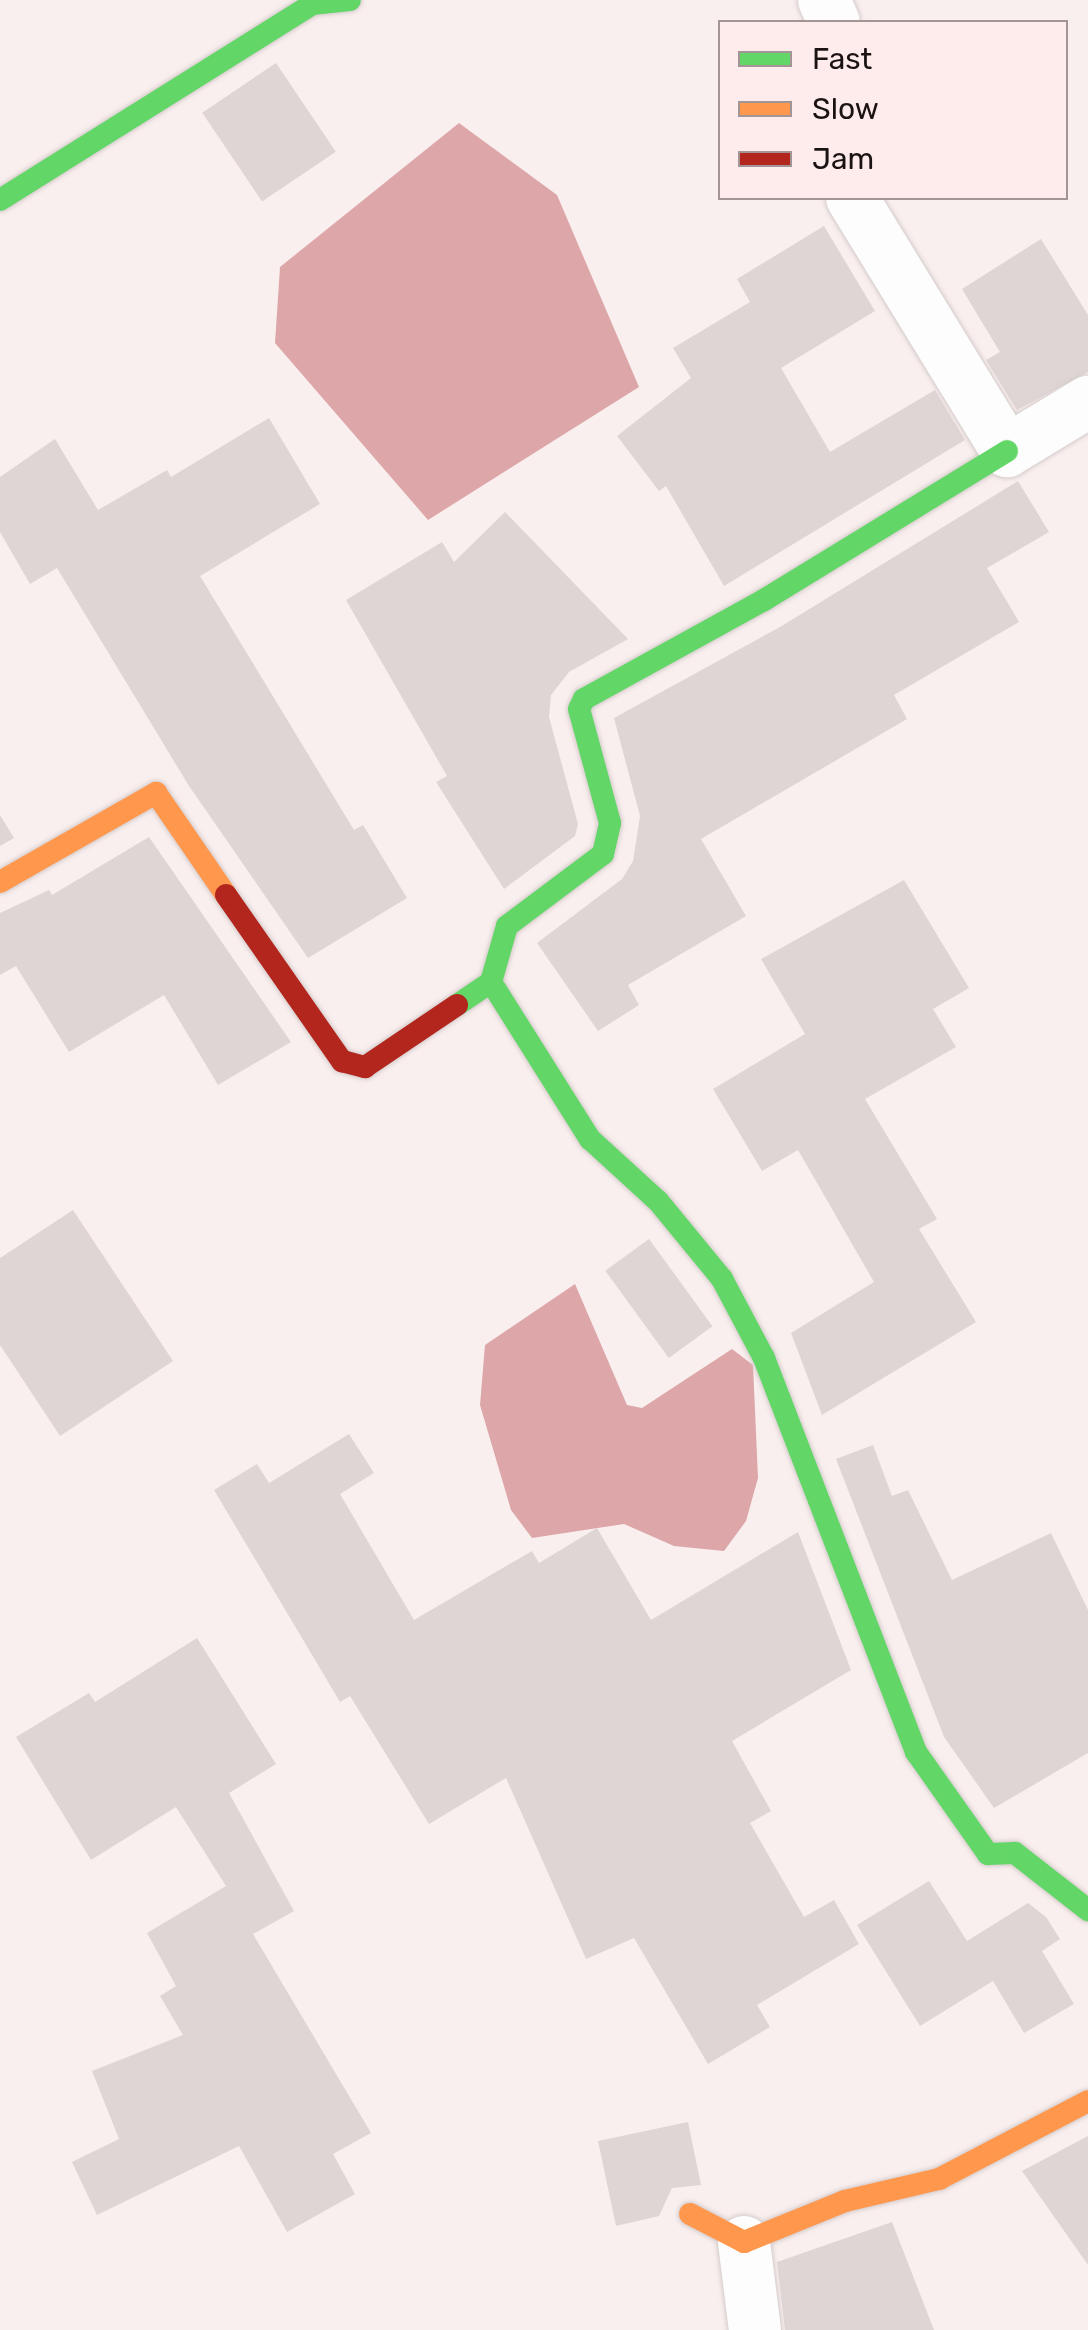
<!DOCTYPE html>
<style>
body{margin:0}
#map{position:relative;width:1088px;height:2330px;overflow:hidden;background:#faefef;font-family:Rubik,sans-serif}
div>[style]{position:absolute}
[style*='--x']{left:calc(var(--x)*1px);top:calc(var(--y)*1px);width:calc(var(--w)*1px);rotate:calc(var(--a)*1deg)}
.water>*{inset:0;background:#dda6a8}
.building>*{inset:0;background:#dfd5d5;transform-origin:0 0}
.roads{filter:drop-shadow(0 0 2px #d4cbcb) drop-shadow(0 0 2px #d4cbcb)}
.street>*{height:52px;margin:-26px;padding:0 26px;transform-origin:26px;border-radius:26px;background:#fefdfd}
.fast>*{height:22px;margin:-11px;padding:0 11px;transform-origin:11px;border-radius:11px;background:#63d668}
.slow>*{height:22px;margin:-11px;padding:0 11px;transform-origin:11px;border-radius:11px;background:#ff974d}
.jam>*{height:22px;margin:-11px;padding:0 11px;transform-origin:11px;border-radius:11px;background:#b3261e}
span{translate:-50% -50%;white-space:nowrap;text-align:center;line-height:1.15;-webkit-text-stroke:8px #feebeb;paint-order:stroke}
.legend{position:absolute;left:718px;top:20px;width:350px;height:180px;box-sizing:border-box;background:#feebeb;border:2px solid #a39595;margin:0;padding:12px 18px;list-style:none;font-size:30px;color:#1b1313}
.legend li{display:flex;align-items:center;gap:20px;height:50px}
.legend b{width:50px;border:2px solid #a39595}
</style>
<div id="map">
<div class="water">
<i style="clip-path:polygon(459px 123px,557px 195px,639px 387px,428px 520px,275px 343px,280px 267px)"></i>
<i style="clip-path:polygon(575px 1284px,627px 1405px,642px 1408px,732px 1349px,753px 1365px,758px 1478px,746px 1521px,724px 1551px,674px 1546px,624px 1524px,532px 1538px,511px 1510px,480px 1405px,485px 1345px)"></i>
</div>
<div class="building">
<i style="left:276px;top:63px;width:107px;height:89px;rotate:56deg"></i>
<i style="clip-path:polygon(824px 226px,875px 311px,781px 368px,830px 452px,935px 390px,965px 440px,724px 586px,666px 486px,659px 491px,617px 436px,691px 378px,673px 348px,750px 302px,737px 279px)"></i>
<i style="clip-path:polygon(1041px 239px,1088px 315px,1088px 372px,1017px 410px,986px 360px,1000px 352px,962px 289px)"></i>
<i style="clip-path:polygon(269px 418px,320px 504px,200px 576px,354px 830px,363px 825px,407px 898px,308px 958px,189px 786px,57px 568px,30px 584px,0 532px,0 477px,55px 439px,98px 510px,167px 470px,171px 477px)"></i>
<i style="clip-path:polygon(1018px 481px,1049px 532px,987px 568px,1019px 622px,894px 695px,907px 719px,701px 839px,746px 916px,628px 985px,639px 1005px,598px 1031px,537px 943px,622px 879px,633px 861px,640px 816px,614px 718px,780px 627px)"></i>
<i style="clip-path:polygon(505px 512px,628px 639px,569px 672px,551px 695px,549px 717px,578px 824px,575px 836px,504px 889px,436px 782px,447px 776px,346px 600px,442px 542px,454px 562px)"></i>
<i style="clip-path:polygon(0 815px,14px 838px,0 846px)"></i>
<i style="clip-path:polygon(149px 837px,291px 1042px,218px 1085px,164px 995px,69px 1052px,16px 966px,0 975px,0 913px,49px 890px,52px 895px)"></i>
<i style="clip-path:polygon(904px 880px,969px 988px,933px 1009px,956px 1047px,865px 1099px,937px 1219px,919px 1229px,976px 1322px,822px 1415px,791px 1333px,874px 1282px,798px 1150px,762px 1171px,713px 1089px,805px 1034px,761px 959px)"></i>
<i style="clip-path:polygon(73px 1210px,173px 1361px,60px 1436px,0 1345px,0 1258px)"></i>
<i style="left:649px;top:1239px;width:108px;height:54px;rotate:54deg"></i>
<i style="clip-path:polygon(349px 1434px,374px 1473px,340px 1494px,414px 1620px,532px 1551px,539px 1563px,597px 1528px,651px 1620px,798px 1532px,851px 1670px,732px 1741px,771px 1811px,750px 1823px,804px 1917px,834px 1900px,859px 1944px,757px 2005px,770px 2027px,708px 2064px,634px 1938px,586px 1959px,506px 1778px,429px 1824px,350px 1696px,340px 1702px,214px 1490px,257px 1464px,269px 1483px)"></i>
<i style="clip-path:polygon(873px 1445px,892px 1496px,908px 1490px,952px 1580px,1051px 1533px,1088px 1610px,1088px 1753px,994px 1808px,944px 1737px,836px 1459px)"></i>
<i style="clip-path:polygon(197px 1638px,276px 1764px,229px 1793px,294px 1911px,253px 1934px,371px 2133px,333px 2154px,355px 2194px,287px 2232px,239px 2146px,97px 2215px,72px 2162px,119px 2139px,92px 2071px,183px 2035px,160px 1996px,176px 1986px,147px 1933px,226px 1886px,176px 1807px,91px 1860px,16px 1737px,89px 1693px,95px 1702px)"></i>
<i style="clip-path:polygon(929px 1881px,967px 1941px,1028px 1903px,1046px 1917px,1060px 1939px,1042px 1951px,1074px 2004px,1024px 2033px,993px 1981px,920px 2026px,857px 1925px)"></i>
<i style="clip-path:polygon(688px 2122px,701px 2185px,672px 2188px,659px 2216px,616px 2226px,598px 2141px)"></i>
<i style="clip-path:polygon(1088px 2136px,1088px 2265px,1022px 2171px)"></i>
<i style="clip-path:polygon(892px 2222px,934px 2330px,785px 2330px,777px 2262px)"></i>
</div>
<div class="roads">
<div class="street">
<i style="--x:824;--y:0;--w:24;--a:66"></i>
<i style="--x:852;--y:198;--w:297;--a:58.5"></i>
<i style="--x:1007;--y:451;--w:95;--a:-31.2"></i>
<i style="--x:744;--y:2242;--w:89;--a:82.9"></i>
</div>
<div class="fast">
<i style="--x:0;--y:200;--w:368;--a:-32.1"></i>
<i style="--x:312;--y:4;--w:38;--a:-6"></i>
<i style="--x:491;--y:982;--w:186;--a:57.8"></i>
<i style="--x:590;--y:1139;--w:92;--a:42.4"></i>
<i style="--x:658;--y:1201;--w:101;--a:50.6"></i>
<i style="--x:722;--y:1279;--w:89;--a:62"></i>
<i style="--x:764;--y:1358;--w:422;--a:68.9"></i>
<i style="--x:916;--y:1752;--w:125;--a:54.8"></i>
<i style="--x:988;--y:1854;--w:27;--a:-2"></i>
<i style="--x:1015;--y:1853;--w:93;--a:38"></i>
<i style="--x:457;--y:1005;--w:41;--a:-34.1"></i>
<i style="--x:491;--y:982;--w:58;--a:-74.1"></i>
<i style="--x:507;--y:926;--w:120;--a:-36.9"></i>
<i style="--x:603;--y:854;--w:32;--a:-77"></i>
<i style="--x:610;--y:823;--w:118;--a:-105.2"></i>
<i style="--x:579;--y:709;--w:11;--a:-63"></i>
<i style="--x:584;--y:699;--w:205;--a:-28.8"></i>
<i style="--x:764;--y:600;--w:285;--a:-31.5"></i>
</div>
<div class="slow">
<i style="--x:0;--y:882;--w:180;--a:-29.7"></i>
<i style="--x:156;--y:793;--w:124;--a:55.5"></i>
<i style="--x:690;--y:2214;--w:61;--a:27.4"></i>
<i style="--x:744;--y:2242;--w:109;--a:-22.1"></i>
<i style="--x:845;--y:2201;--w:97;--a:-13.2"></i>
<i style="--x:939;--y:2179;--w:168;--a:-27.6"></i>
</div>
<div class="jam">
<i style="--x:226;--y:895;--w:203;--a:55.1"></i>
<i style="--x:342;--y:1061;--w:24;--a:15"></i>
<i style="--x:365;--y:1067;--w:111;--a:-34"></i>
</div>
</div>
<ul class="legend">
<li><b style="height:12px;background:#63d668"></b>Fast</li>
<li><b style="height:12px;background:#ff974d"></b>Slow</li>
<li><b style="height:12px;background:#b3261e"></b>Jam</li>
</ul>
</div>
